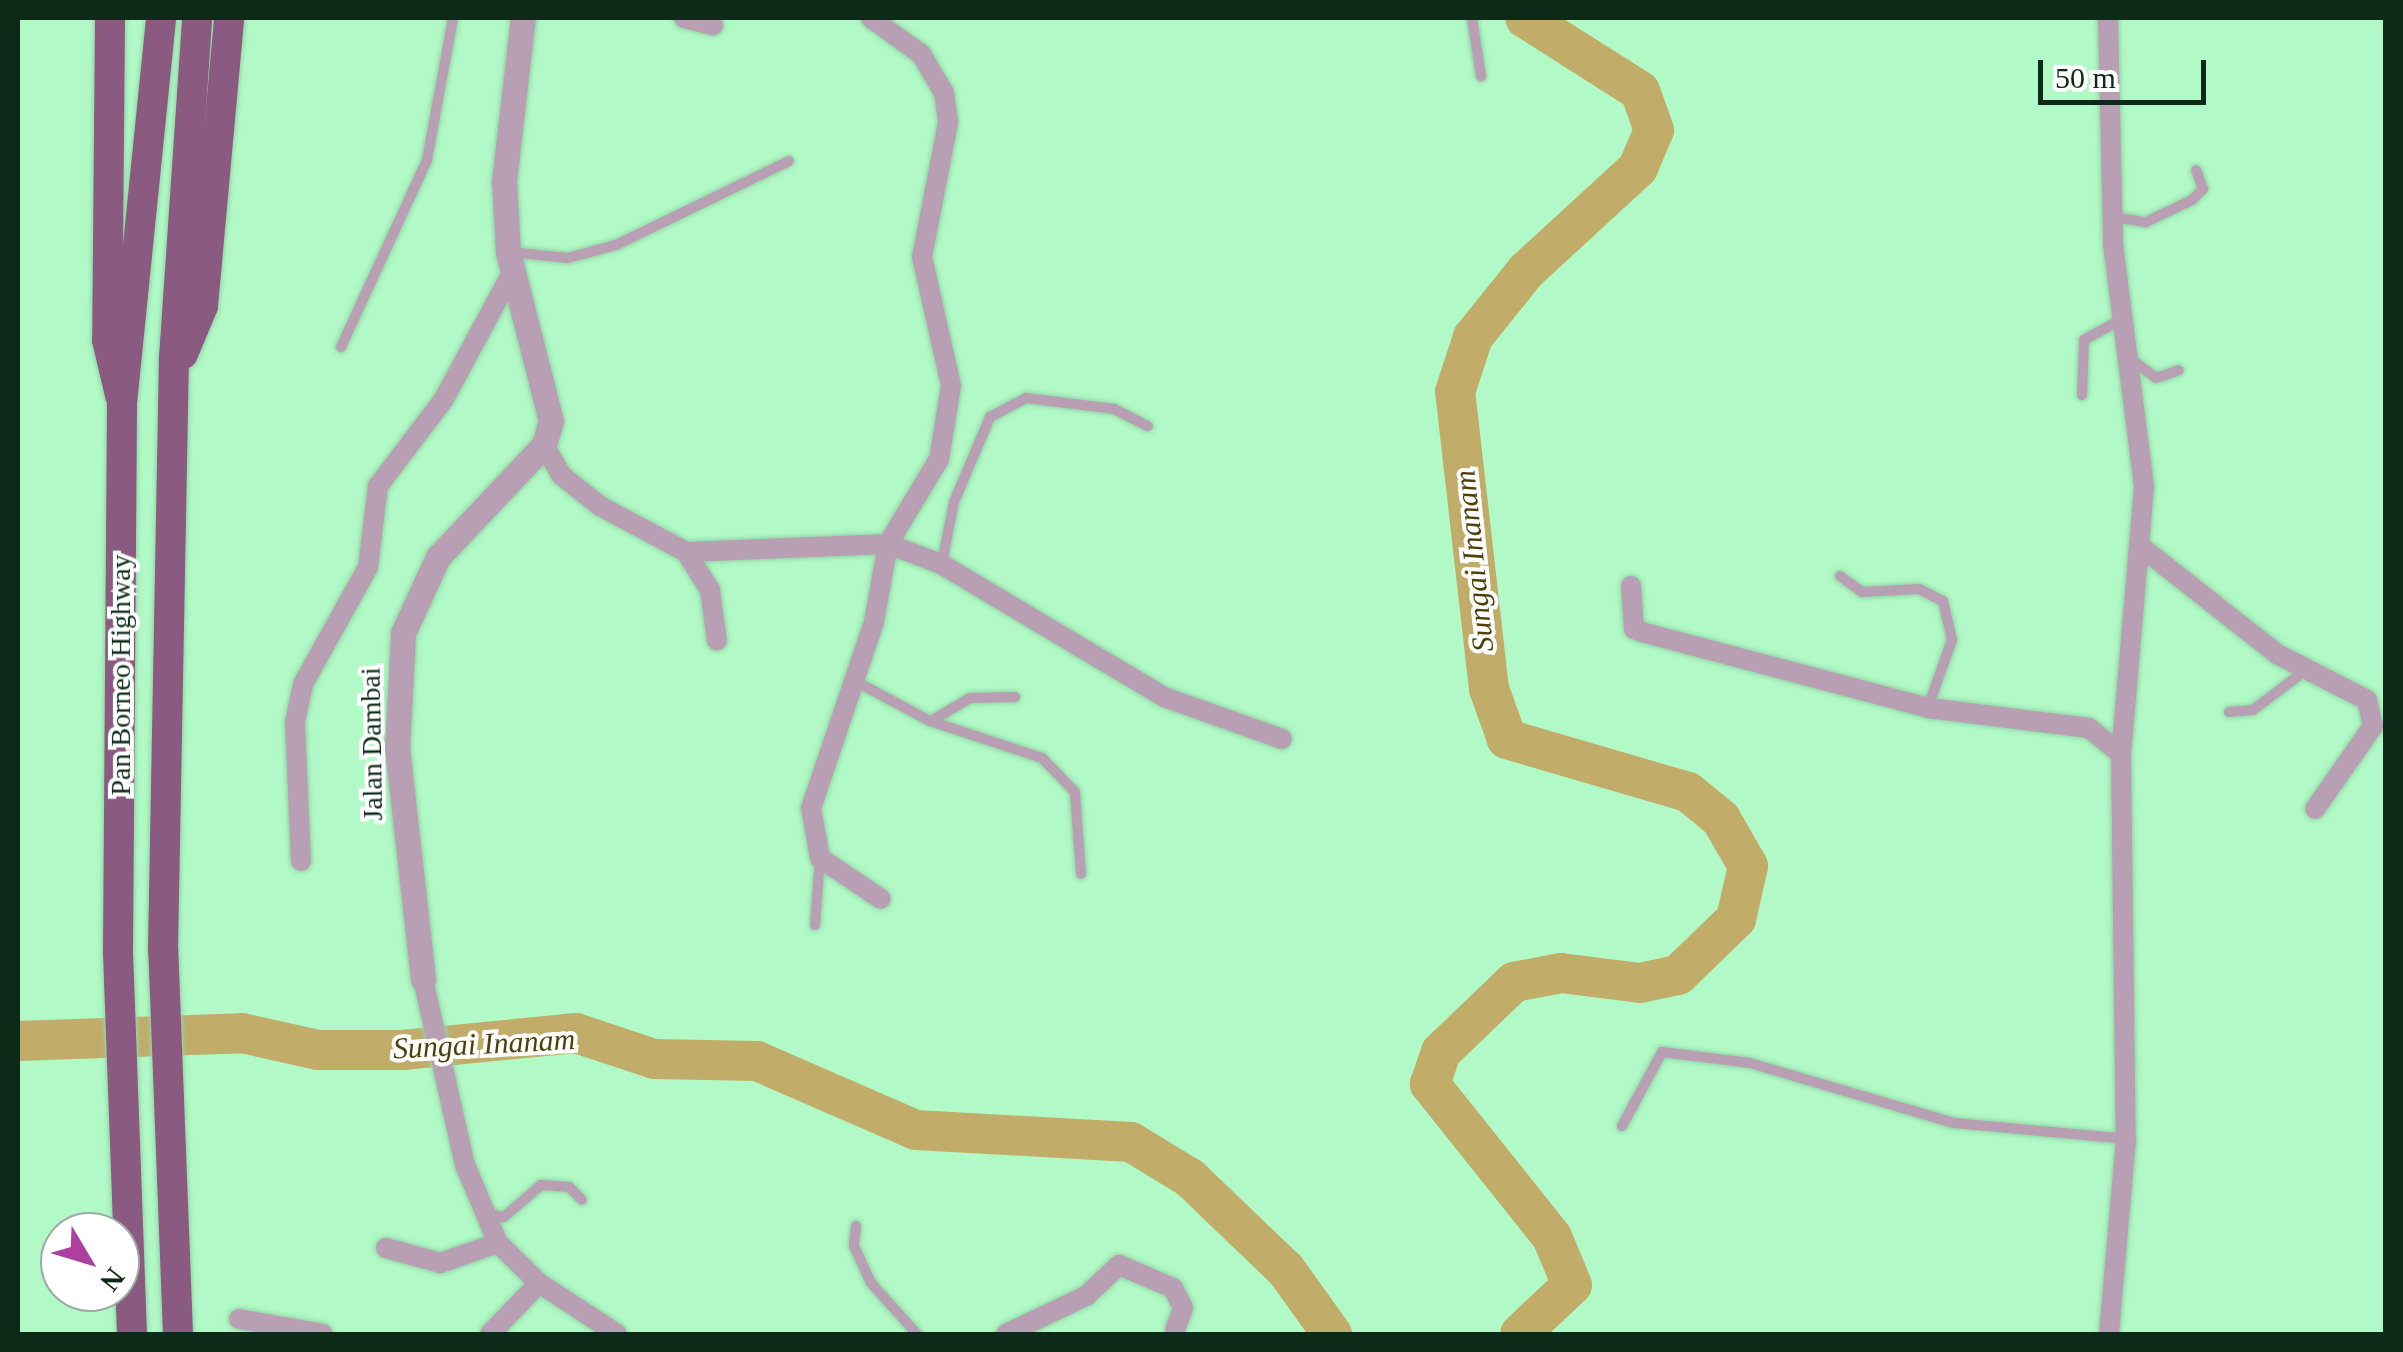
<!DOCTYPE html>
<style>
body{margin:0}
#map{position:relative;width:2403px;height:1352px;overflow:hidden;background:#b1f9c6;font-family:"Times New Roman",serif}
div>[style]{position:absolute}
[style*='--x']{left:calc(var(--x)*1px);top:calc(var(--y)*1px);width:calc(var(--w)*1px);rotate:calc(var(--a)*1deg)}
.river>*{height:40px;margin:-20px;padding:0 20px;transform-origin:20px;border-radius:20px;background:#c1ad69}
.roads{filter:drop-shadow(0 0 2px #93d4a6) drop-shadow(0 0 2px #93d4a6)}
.service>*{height:10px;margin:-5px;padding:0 5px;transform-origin:5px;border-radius:5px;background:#b99fb3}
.minor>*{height:20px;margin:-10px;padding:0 10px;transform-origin:10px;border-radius:10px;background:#b99fb3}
.tertiary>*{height:25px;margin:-12.5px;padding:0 12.5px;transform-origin:12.5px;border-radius:12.5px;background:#b99fb3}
.trunk>*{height:30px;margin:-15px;padding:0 15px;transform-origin:15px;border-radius:15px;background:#8a5a81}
span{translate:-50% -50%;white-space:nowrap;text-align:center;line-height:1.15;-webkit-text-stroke:8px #fff;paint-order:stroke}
.street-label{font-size:28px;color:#0c2a17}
.water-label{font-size:30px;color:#4e4008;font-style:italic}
.frame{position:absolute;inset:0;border:20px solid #0c2a17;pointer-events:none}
.north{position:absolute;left:40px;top:1212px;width:100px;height:100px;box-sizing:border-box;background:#fff;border:2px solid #9eaaa2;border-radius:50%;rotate:128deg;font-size:28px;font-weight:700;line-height:40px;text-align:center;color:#0c2a17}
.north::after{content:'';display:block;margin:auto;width:35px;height:45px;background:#ad409f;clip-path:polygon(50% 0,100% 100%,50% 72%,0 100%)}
.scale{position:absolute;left:2038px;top:60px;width:168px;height:45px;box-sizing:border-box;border:5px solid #0c2a17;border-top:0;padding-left:12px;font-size:30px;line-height:35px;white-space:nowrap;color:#0c2a17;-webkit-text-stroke:8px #fff;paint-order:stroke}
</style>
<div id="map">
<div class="river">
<i style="--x:18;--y:1041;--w:224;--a:-2"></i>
<i style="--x:242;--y:1033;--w:78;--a:12.6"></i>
<i style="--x:318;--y:1050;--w:85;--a:0"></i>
<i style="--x:403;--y:1050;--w:174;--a:-5.6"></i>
<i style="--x:576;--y:1033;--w:82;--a:18.4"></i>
<i style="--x:654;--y:1059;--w:103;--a:1.1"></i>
<i style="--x:757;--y:1061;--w:173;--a:23.5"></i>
<i style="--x:916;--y:1130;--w:215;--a:3.2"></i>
<i style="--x:1131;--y:1142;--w:69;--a:31.4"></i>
<i style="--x:1190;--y:1178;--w:133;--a:43.8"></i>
<i style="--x:1286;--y:1270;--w:79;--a:54.3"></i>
<i style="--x:1520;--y:1334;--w:71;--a:-43.3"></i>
<i style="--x:1572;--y:1285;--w:52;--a:-112.6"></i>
<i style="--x:1552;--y:1237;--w:196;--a:-128.6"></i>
<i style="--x:1430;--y:1084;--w:34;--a:-71"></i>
<i style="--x:1441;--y:1052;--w:101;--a:-43.8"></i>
<i style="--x:1514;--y:982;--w:48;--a:-10.8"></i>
<i style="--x:1561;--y:973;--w:80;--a:7.2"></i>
<i style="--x:1640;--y:983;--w:39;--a:-12"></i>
<i style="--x:1678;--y:975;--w:81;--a:-44"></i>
<i style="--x:1736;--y:919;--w:54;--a:-77.2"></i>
<i style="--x:1748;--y:866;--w:54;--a:-119.9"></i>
<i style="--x:1721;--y:819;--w:43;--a:-140.7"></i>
<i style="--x:1688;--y:792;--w:189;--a:-163.7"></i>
<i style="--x:1507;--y:739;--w:53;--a:-109.8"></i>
<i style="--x:1489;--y:689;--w:299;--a:-96.5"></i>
<i style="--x:1455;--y:392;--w:58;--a:-71.9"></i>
<i style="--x:1473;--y:337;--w:85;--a:-51.2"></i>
<i style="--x:1526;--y:271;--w:152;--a:-42.6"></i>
<i style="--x:1638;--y:168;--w:41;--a:-67.2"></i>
<i style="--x:1654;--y:130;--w:41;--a:-109.7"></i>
<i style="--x:1640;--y:91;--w:136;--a:-147.6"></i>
</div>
<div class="roads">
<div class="service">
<i style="--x:1472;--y:18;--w:59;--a:81.2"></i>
<i style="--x:2113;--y:217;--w:33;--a:9"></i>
<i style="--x:2146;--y:222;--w:51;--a:-25.6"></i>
<i style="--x:2192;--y:200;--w:16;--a:-45"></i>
<i style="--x:2203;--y:189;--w:20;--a:-110"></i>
<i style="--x:509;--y:252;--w:59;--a:5.8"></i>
<i style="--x:568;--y:258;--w:50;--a:-15.2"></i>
<i style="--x:616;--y:245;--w:192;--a:-25.9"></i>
<i style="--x:341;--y:347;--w:206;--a:-65.3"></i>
<i style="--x:427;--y:160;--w:144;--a:-79.6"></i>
<i style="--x:2131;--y:359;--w:31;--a:37"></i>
<i style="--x:2156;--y:378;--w:24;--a:-19"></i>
<i style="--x:2082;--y:395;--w:55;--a:-87.9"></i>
<i style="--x:2084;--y:340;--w:43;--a:-28.9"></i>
<i style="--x:942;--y:563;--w:62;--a:-78.9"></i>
<i style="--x:954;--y:502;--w:92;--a:-67"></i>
<i style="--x:990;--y:417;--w:41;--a:-27.8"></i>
<i style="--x:1026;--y:398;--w:89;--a:7.1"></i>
<i style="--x:1114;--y:409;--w:38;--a:27"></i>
<i style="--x:1840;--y:576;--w:27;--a:36"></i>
<i style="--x:1862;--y:592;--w:57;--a:-3"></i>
<i style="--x:1919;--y:589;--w:27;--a:27"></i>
<i style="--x:1943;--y:601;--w:40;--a:77"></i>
<i style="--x:1952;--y:640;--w:71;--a:109.7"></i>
<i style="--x:855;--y:681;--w:85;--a:28.1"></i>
<i style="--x:930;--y:721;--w:118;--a:18.3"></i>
<i style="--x:1042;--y:758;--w:47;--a:45.9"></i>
<i style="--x:1075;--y:792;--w:82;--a:85.8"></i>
<i style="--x:2229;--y:712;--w:24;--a:-5"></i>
<i style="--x:2253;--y:710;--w:66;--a:-37"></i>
<i style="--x:931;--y:721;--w:45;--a:-30.5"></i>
<i style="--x:970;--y:698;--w:45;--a:-1.3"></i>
<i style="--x:815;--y:925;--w:66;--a:-85.7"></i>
<i style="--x:1622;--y:1126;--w:84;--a:-61.6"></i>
<i style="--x:1662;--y:1052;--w:89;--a:7.1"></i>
<i style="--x:1750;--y:1063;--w:213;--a:16.4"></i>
<i style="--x:1954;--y:1123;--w:172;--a:5.3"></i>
<i style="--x:484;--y:1213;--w:20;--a:11"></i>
<i style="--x:504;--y:1217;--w:49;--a:-40.9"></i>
<i style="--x:541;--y:1185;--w:28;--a:4"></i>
<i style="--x:569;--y:1187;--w:18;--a:45"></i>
<i style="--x:856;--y:1226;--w:20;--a:96"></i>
<i style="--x:854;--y:1246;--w:41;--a:65.3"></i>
<i style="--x:871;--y:1283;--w:69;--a:48"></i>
</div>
<div class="minor">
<i style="--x:684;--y:18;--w:30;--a:14"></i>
<i style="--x:871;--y:18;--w:62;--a:35.8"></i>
<i style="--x:921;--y:54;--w:45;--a:59.5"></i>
<i style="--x:944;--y:93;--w:30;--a:82"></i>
<i style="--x:948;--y:123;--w:136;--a:101"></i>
<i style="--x:922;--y:257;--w:132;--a:77.3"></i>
<i style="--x:951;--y:386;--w:74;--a:99.3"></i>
<i style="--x:939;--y:459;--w:99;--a:121"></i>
<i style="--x:888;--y:544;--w:79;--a:100.2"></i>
<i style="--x:874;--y:622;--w:196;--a:108.7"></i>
<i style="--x:811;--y:808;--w:51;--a:79.8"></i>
<i style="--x:820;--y:858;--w:73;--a:33.9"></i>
<i style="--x:2108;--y:18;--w:226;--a:88.7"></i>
<i style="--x:2113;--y:244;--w:245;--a:82.7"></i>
<i style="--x:2144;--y:487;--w:268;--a:94.9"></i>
<i style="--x:2121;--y:754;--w:385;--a:89.3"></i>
<i style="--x:2126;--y:1139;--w:196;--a:95"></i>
<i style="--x:544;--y:445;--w:34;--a:60"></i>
<i style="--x:561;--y:475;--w:50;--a:38.5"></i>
<i style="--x:600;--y:506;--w:98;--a:28.1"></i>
<i style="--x:686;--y:552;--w:202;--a:-2.3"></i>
<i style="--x:888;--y:544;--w:57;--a:20.7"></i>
<i style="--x:941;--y:564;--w:260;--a:30.8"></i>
<i style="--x:1164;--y:697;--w:125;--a:19.6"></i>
<i style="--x:2140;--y:546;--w:174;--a:38.2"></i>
<i style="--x:2277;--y:654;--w:101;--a:27.1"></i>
<i style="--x:2367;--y:700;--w:27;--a:77"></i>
<i style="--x:2373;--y:726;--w:101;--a:124.9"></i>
<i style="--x:686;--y:552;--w:45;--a:57.7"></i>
<i style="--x:710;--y:590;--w:51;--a:82.2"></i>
<i style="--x:1631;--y:586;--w:43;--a:86"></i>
<i style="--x:1634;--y:629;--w:12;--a:20"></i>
<i style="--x:1645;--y:633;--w:293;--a:14.8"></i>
<i style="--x:1928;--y:708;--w:162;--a:7.1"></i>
<i style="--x:2089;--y:728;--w:41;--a:39.1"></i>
<i style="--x:301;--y:861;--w:139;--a:-92.5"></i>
<i style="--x:295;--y:722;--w:39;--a:-78"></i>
<i style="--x:303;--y:684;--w:134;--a:-60.9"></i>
<i style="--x:368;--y:567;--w:82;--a:-83"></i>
<i style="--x:378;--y:486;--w:109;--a:-52.8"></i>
<i style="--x:444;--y:399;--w:145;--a:-61.7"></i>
<i style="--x:423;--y:979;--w:191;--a:77.3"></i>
<i style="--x:465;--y:1165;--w:85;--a:67.1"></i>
<i style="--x:498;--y:1243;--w:57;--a:44.3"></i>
<i style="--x:539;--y:1283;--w:93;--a:33.2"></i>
<i style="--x:386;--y:1248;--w:56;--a:15.5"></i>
<i style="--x:440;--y:1263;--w:61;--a:-19"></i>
<i style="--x:239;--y:1319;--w:85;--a:10.1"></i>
<i style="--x:490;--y:1334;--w:71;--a:-46.1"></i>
<i style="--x:1006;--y:1334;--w:89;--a:-25.4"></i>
<i style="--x:1086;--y:1296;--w:45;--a:-43.2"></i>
<i style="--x:1119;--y:1265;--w:59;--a:23.1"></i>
<i style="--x:1173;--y:1288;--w:22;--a:63"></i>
<i style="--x:1183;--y:1308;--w:23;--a:110"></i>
</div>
<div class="tertiary">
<i style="--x:423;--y:979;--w:231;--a:-96.4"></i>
<i style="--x:397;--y:749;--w:116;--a:-87"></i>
<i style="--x:403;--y:633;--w:84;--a:-65.3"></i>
<i style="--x:438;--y:557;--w:154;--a:-46.6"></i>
<i style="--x:544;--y:445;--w:25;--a:-74"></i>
<i style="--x:551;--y:421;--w:174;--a:-104.3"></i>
<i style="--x:508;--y:252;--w:71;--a:-93.2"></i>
<i style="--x:504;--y:181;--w:164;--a:-83.4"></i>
</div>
<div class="trunk">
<i style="--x:110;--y:18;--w:322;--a:90.5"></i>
<i style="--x:107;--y:340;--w:57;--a:76.7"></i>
<i style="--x:183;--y:354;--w:52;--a:-67.4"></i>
<i style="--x:203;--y:306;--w:289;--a:-84.8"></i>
<i style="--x:132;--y:1334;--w:383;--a:-92.1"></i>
<i style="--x:118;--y:951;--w:548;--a:-89.58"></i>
<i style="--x:122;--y:403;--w:387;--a:-84.2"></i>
<i style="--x:178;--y:1334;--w:384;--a:-92.2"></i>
<i style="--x:163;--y:950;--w:592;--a:-88.94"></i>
<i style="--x:174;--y:358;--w:341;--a:-86.1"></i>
</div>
</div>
<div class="street-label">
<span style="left:121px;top:675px;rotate:-90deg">Pan Borneo Highway</span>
<span style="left:372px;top:744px;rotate:-91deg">Jalan Dambai</span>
</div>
<div class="water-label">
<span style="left:1474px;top:561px;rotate:-96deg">Sungai Inanam</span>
<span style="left:484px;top:1044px;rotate:-3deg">Sungai Inanam</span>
</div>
<div class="frame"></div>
<div class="north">N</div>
<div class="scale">50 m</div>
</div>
